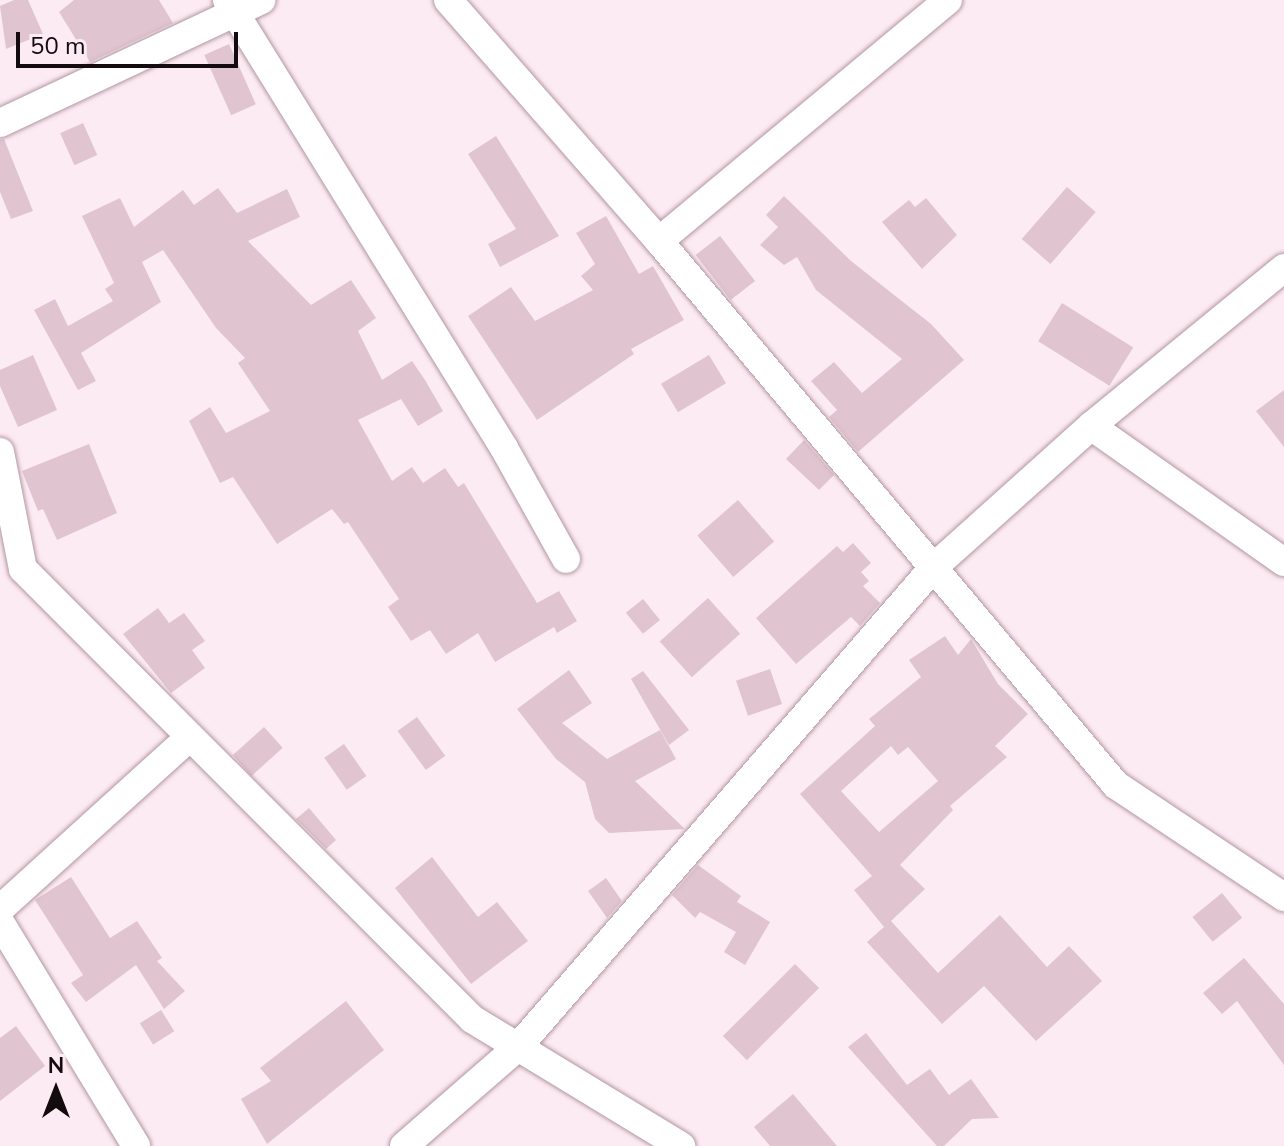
<!DOCTYPE html>
<style>
body{margin:0}
#map{position:relative;width:1284px;height:1146px;overflow:hidden;background:#fdebf3;font-family:"Nunito Sans",sans-serif}
div>[style]{position:absolute}
[style*='--x']{left:calc(var(--x)*1px);top:calc(var(--y)*1px);width:calc(var(--w)*1px);rotate:calc(var(--a)*1deg)}
.building>*{inset:0;background:#e0c4d0;transform-origin:0 0}
.roads{filter:drop-shadow(0 0 2px #b297a2) drop-shadow(0 0 2px #b297a2)}
.minor>*{height:28px;margin:-14px;padding:0 14px;transform-origin:14px;border-radius:14px;background:#fff}
span{translate:-50% -50%;white-space:nowrap;text-align:center;line-height:1.15;-webkit-text-stroke:6px #fdebf3;paint-order:stroke}
.north{position:absolute;left:16px;top:1050px;width:80px;height:80px;-webkit-text-stroke:6px #fdebf3;paint-order:stroke;rotate:0deg;font-size:22px;font-weight:700;line-height:32px;text-align:center;color:#140b0f}
.north::after{content:'';display:block;margin:auto;width:28px;height:36px;background:#140b0f;clip-path:polygon(50% 0,100% 100%,50% 72%,0 100%)}
.scale{position:absolute;left:16px;top:32px;width:222px;height:36px;box-sizing:border-box;border:4px solid #140b0f;border-top:0;padding-left:10px;font-size:24px;line-height:28px;white-space:nowrap;color:#140b0f;-webkit-text-stroke:6px #fdebf3;paint-order:stroke}
</style>
<div id="map">
<div class="building">
<i style="clip-path:polygon(14px 0,28px 0,43px 34px,6px 49px,0 6px)"></i>
<i style="clip-path:polygon(74px 0,159px 0,173px 23px,90px 62px,59px 12px)"></i>
<i style="left:229px;top:44px;width:66px;height:27px;rotate:66deg"></i>
<i style="left:83px;top:123px;width:35px;height:25px;rotate:66deg"></i>
<i style="clip-path:polygon(496px 136px,559px 236px,500px 267px,488px 244px,516px 229px,468px 154px)"></i>
<i style="clip-path:polygon(4px 139px,33px 211px,11px 219px,0 192px,0 140px)"></i>
<i style="left:1067px;top:187px;width:38px;height:69px;rotate:41deg"></i>
<i style="clip-path:polygon(218px 188px,237px 213px,287px 189px,300px 217px,248px 241px,311px 305px,351px 280px,376px 318px,358px 331px,382px 380px,412px 361px,425px 380px,443px 411px,418px 426px,401px 399px,358px 420px,392px 481px,412px 467px,423px 483px,445px 468px,458px 487px,464px 483px,537px 603px,559px 591px,577px 621px,557px 633px,554px 627px,495px 662px,478px 633px,446px 654px,430px 630px,411px 641px,388px 607px,399px 599px,348px 522px,344px 524px,332px 509px,277px 544px,233px 477px,220px 483px,189px 421px,210px 407px,226px 433px,270px 411px,238px 363px,245px 358px,216px 328px,163px 250px,142px 262px,161px 302px,81px 353px,96px 381px,78px 390px,34px 310px,55px 299px,68px 326px,113px 301px,105px 289px,114px 283px,82px 216px,120px 198px,134px 227px,183px 190px,194px 205px)"></i>
<i style="clip-path:polygon(784px 196px,851px 261px,931px 324px,964px 360px,858px 452px,829px 417px,837px 410px,811px 381px,834px 362px,862px 393px,902px 359px,816px 290px,797px 257px,784px 265px,760px 245px,778px 227px,766px 215px)"></i>
<i style="clip-path:polygon(926px 198px,957px 235px,922px 269px,882px 222px,909px 200px,915px 207px)"></i>
<i style="clip-path:polygon(606px 216px,639px 274px,653px 266px,684px 320px,631px 349px,634px 354px,537px 420px,468px 316px,511px 287px,535px 321px,593px 290px,581px 276px,595px 264px,576px 233px)"></i>
<i style="left:720px;top:236px;width:57px;height:31px;rotate:52deg"></i>
<i style="left:1062px;top:303px;width:84px;height:45px;rotate:32deg"></i>
<i style="clip-path:polygon(33px 355px,57px 410px,18px 427px,0 386px,0 370px)"></i>
<i style="left:709px;top:355px;width:33px;height:56px;rotate:59deg"></i>
<i style="clip-path:polygon(1284px 390px,1284px 447px,1256px 411px)"></i>
<i style="clip-path:polygon(804px 440px,834px 475px,819px 490px,786px 459px)"></i>
<i style="clip-path:polygon(89px 444px,117px 513px,57px 540px,43px 509px,38px 511px,22px 471px)"></i>
<i style="left:738px;top:500px;width:55px;height:54px;rotate:49deg"></i>
<i style="clip-path:polygon(853px 543px,871px 563px,861px 572px,869px 581px,863px 586px,880px 603px,860px 626px,851px 617px,796px 664px,756px 618px,837px 546px,843px 552px)"></i>
<i style="left:708px;top:598px;width:48px;height:65px;rotate:48deg"></i>
<i style="left:643px;top:599px;width:27px;height:22px;rotate:51deg"></i>
<i style="clip-path:polygon(158px 608px,169px 623px,184px 613px,205px 641px,192px 650px,205px 668px,171px 693px,123px 634px)"></i>
<i style="clip-path:polygon(evenodd,945px 636px,958px 655px,971px 639px,998px 684px,1028px 714px,995px 746px,1007px 757px,950px 806px,953px 810px,900px 865px,925px 889px,891px 921px,938px 973px,1000px 915px,1047px 967px,1069px 946px,1102px 981px,1036px 1041px,984px 986px,942px 1024px,867px 942px,884px 927px,854px 890px,872px 876px,800px 794px,875px 726px,869px 719px,921px 677px,909px 660px,945px 636px,891px 746px,898px 755px,908px 747px,938px 781px,879px 832px,841px 791px,891px 746px)"></i>
<i style="left:770px;top:669px;width:37px;height:36px;rotate:71deg"></i>
<i style="clip-path:polygon(569px 670px,592px 703px,562px 723px,607px 759px,660px 730px,676px 759px,635px 781px,685px 829px,609px 833px,595px 819px,585px 782px,556px 759px,517px 709px)"></i>
<i style="clip-path:polygon(643px 671px,689px 730px,669px 745px,631px 679px)"></i>
<i style="left:417px;top:717px;width:48px;height:24px;rotate:54deg"></i>
<i style="left:264px;top:727px;width:28px;height:42px;rotate:48deg"></i>
<i style="left:344px;top:744px;width:39px;height:24px;rotate:55deg"></i>
<i style="clip-path:polygon(309px 808px,336px 840px,326px 849px,296px 819px)"></i>
<i style="clip-path:polygon(432px 857px,478px 917px,497px 902px,528px 941px,471px 984px,395px 888px)"></i>
<i style="clip-path:polygon(698px 865px,741px 896px,737px 902px,770px 922px,745px 965px,724px 952px,736px 932px,700px 912px,695px 918px,672px 895px)"></i>
<i style="clip-path:polygon(71px 877px,110px 938px,137px 921px,162px 958px,157px 961px,185px 991px,164px 1009px,136px 965px,86px 1002px,71px 983px,83px 975px,35px 900px)"></i>
<i style="clip-path:polygon(606px 878px,622px 901px,607px 918px,588px 891px)"></i>
<i style="left:1222px;top:893px;width:32px;height:38px;rotate:51deg"></i>
<i style="clip-path:polygon(1244px 958px,1284px 1004px,1284px 1065px,1237px 1001px,1222px 1014px,1203px 993px)"></i>
<i style="left:795px;top:964px;width:34px;height:102px;rotate:45deg"></i>
<i style="clip-path:polygon(346px 1001px,384px 1050px,267px 1144px,241px 1099px,271px 1081px,260px 1068px)"></i>
<i style="left:161px;top:1010px;width:25px;height:25px;rotate:58deg"></i>
<i style="clip-path:polygon(16px 1026px,45px 1066px,0 1101px,0 1038px)"></i>
<i style="clip-path:polygon(866px 1033px,907px 1085px,930px 1069px,949px 1095px,971px 1079px,999px 1118px,972px 1119px,944px 1146px,937px 1146px,848px 1047px)"></i>
<i style="clip-path:polygon(793px 1094px,837px 1146px,770px 1146px,754px 1127px)"></i>
</div>
<div class="roads">
<div class="minor">
<i style="--x:227;--y:0;--w:527;--a:58.27"></i>
<i style="--x:504;--y:448;--w:127;--a:60.8"></i>
<i style="--x:448;--y:0;--w:320;--a:48.8"></i>
<i style="--x:659;--y:241;--w:710;--a:49.97"></i>
<i style="--x:1116;--y:785;--w:202;--a:33.7"></i>
<i style="--x:0;--y:123;--w:289;--a:-25.2"></i>
<i style="--x:659;--y:241;--w:376;--a:-39.8"></i>
<i style="--x:1284;--y:268;--w:249;--a:140.7"></i>
<i style="--x:1091;--y:426;--w:236;--a:35.2"></i>
<i style="--x:0;--y:452;--w:119;--a:78.9"></i>
<i style="--x:23;--y:569;--w:636;--a:45.06"></i>
<i style="--x:472;--y:1019;--w:245;--a:31.3"></i>
<i style="--x:0;--y:909;--w:256;--a:-42.2"></i>
<i style="--x:0;--y:922;--w:262;--a:58.7"></i>
<i style="--x:404;--y:1146;--w:151;--a:-41"></i>
<i style="--x:518;--y:1047;--w:635;--a:-49.09"></i>
<i style="--x:934;--y:567;--w:211;--a:-41.9"></i>
</div>
</div>
<div class="north">N</div>
<div class="scale">50 m</div>
</div>
